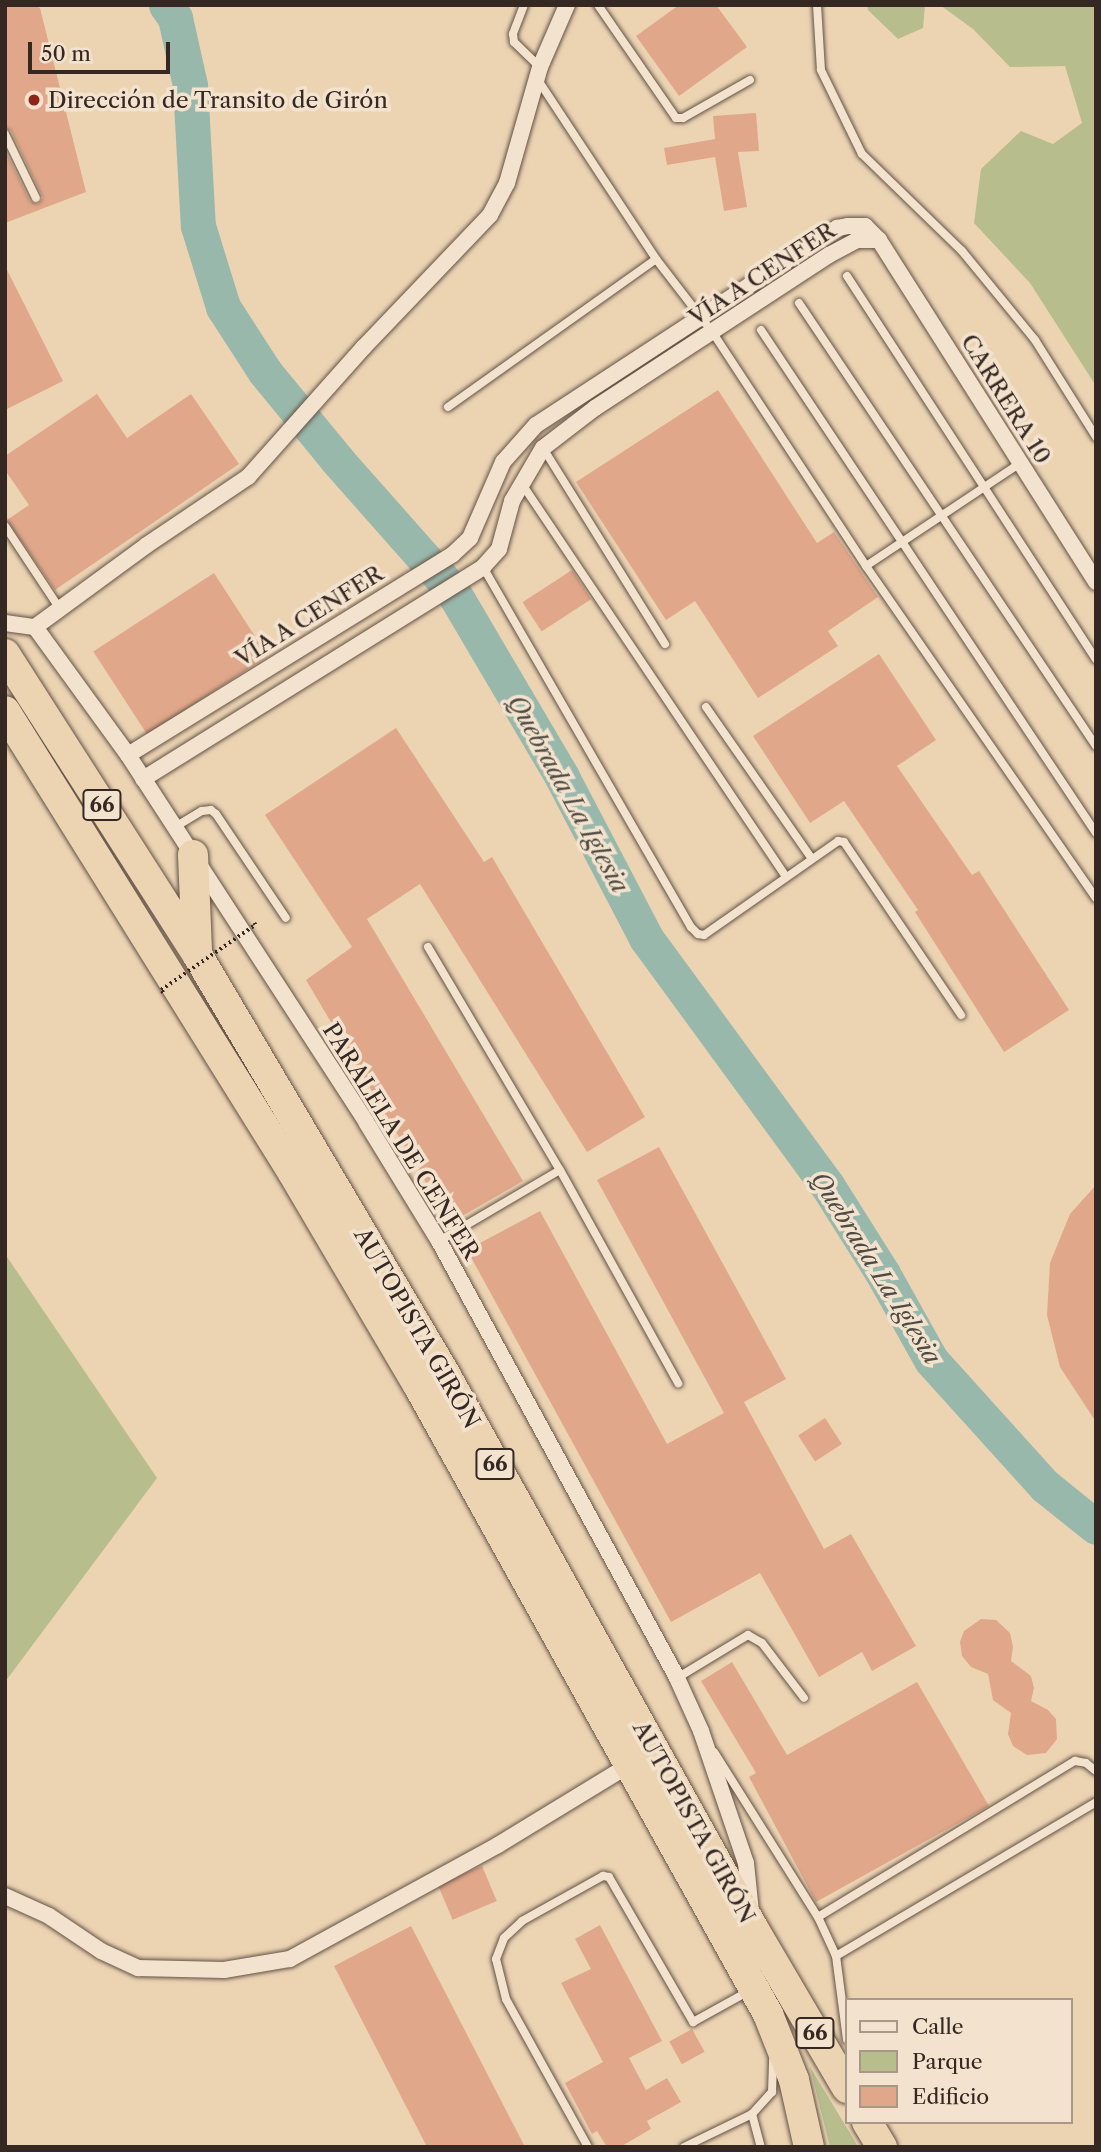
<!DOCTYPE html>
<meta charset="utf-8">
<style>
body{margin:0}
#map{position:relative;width:1101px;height:2152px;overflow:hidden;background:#ecd4b3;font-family:"Libre Caslon Text",serif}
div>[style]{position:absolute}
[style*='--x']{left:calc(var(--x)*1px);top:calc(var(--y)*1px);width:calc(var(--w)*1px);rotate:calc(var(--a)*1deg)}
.green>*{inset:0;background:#b7bd8d}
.river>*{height:35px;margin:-17.5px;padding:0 17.5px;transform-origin:17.5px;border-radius:17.5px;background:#99b8ac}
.building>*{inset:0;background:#e1a78a;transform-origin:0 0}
.roads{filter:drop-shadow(0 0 2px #635246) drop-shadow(0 0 2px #635246)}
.lane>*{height:8px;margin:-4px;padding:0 4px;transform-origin:4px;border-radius:4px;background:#f3e3ce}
.street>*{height:16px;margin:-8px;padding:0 8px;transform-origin:8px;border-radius:8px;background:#f3e3ce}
.highway>*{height:30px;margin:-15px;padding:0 15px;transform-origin:15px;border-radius:15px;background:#ecd4b3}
.path-bridge>*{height:3.5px;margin-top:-1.75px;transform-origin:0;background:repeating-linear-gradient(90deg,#352721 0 2px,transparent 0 5.5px)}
.dots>*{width:19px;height:19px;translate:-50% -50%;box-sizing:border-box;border:4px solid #f3e3ce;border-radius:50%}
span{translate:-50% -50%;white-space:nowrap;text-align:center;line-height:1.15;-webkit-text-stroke:7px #f3e3ce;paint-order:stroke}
.shield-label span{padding:2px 5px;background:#f3e3ce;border:2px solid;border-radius:5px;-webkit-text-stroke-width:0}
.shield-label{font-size:21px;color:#352721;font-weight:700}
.poi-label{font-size:23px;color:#352721}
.left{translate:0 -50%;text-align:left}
.street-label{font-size:23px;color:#352721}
.water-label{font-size:24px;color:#4e4b44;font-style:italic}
.frame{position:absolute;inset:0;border:7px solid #352721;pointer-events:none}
.legend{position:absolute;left:845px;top:1998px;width:228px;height:126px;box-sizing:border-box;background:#f3e3ce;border:2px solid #a79889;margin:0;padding:9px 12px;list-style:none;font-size:21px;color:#352721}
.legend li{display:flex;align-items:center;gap:14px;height:35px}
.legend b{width:35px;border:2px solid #a79889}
.scale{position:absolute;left:28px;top:42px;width:142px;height:32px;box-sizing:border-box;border:4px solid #352721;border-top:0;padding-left:9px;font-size:21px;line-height:24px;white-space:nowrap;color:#352721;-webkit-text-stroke:5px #f3e3ce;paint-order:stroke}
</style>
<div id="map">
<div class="green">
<i style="clip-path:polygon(867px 5px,925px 5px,923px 28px,898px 39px,868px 10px)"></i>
<i style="clip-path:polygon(940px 5px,1096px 5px,1096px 386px,1030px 283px,974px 223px,981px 169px,1021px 131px,1053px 144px,1082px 123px,1065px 66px,1010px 67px,973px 29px)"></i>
<i style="clip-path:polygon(5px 1254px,157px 1478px,5px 1682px)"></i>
<i style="clip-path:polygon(810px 2067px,853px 2138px,858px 2147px,830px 2147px)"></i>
</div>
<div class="river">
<i style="--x:166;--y:5;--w:16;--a:55"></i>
<i style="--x:175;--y:18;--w:69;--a:77.4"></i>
<i style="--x:190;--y:85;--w:141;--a:86.8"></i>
<i style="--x:198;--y:226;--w:85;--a:72.8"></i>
<i style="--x:223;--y:307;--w:77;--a:57.1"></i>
<i style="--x:265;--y:372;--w:115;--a:50.6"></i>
<i style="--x:338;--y:461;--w:172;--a:48.5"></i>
<i style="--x:452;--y:590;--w:217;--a:59.5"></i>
<i style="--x:562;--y:777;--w:182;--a:62.4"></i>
<i style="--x:646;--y:938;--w:306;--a:53.8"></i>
<i style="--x:827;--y:1185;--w:105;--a:57.8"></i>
<i style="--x:883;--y:1274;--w:98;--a:60.8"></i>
<i style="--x:931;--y:1360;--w:170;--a:47.9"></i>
<i style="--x:1045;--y:1486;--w:65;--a:38.8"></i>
</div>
<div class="building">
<i style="clip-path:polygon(5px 5px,34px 5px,40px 8px,86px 192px,5px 223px,5px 150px,30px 201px,38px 204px,43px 198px,11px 131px,5px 128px)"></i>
<i style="clip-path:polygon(679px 5px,716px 5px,747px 47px,679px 96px,636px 36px)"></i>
<i style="clip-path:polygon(756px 113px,759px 151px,738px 152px,747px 207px,724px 211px,715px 157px,667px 165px,664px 148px,715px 139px,713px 116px)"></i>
<i style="clip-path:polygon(5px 266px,63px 381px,5px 410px)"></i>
<i style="clip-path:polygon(718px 390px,817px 543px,834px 532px,878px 597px,828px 631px,838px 646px,758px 698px,695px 601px,666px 620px,576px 482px)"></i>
<i style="clip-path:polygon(97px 394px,127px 438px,191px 394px,239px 464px,55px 590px,7px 520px,29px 505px,5px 470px,5px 456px)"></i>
<i style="left:572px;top:570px;width:35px;height:59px;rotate:57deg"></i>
<i style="left:214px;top:573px;width:99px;height:144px;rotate:57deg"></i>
<i style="clip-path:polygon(879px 654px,936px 740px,897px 766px,972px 875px,979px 871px,1069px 1010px,1004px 1052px,915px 912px,918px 910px,844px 801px,810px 823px,753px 736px)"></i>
<i style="clip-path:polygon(396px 728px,484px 862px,492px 857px,645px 1117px,587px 1152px,420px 884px,367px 919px,523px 1181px,450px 1223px,306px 980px,352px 947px,265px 815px)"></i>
<i style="clip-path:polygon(659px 1147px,786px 1379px,744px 1402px,824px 1549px,851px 1534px,916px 1646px,872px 1671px,862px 1652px,819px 1677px,760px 1573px,671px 1622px,467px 1250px,540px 1211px,667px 1444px,724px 1413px,597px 1180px)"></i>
<i style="clip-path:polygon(1096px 1185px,1096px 1422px,1060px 1367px,1047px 1315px,1050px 1263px,1070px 1214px)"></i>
<i style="left:825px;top:1418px;width:31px;height:32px;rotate:57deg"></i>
<i style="clip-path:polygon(981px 1619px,996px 1620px,1010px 1633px,1013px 1647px,1011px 1661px,1031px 1676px,1034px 1688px,1031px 1701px,1048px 1710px,1056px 1719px,1057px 1739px,1046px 1753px,1027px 1755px,1013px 1746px,1008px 1734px,1011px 1713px,993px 1700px,988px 1674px,971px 1667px,962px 1656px,960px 1642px,964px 1631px)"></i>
<i style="clip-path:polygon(732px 1662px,787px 1755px,917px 1682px,989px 1806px,816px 1902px,749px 1777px,756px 1773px,701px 1681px)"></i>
<i style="left:482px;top:1866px;width:38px;height:48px;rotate:67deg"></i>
<i style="clip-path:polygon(600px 1925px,662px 2041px,629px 2058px,646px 2090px,667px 2078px,681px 2102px,647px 2121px,651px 2129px,620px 2147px,607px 2147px,597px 2131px,592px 2134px,565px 2083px,603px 2062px,561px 1983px,591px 1969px,575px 1939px)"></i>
<i style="clip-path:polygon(411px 1926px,525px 2147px,427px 2147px,334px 1966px)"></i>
<i style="left:692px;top:2029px;width:26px;height:26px;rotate:61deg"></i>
</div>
<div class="roads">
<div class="lane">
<i style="--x:524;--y:5;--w:31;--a:111"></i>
<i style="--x:513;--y:34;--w:8;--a:83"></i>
<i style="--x:514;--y:42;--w:36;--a:44"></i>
<i style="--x:598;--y:5;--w:137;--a:55.4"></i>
<i style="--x:676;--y:118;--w:7;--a:0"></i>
<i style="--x:683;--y:118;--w:77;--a:-29.6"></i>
<i style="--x:817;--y:5;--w:65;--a:86.5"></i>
<i style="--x:821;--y:70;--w:93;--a:64"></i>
<i style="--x:862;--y:154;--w:139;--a:44.1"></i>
<i style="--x:962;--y:251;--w:115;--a:50.6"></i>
<i style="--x:1035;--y:340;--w:115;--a:57.8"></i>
<i style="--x:538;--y:80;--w:214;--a:56.6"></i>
<i style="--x:656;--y:259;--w:93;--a:52.4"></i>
<i style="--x:713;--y:333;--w:279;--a:56.7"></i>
<i style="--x:866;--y:566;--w:404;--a:55.3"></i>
<i style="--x:5;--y:134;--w:71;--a:64.2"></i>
<i style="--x:847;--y:276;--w:457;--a:57"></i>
<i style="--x:799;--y:303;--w:533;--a:56.16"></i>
<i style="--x:761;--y:330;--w:604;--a:56.34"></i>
<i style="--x:448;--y:407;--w:255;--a:-35.4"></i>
<i style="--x:543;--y:448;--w:231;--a:58.1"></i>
<i style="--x:522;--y:484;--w:473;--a:56.1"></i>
<i style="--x:5;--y:526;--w:100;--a:56.5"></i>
<i style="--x:866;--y:566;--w:184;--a:-33.7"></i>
<i style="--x:483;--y:567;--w:416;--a:60"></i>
<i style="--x:691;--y:927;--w:10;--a:45"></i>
<i style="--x:698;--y:934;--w:6;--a:9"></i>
<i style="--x:704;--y:935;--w:164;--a:-35"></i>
<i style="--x:838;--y:841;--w:6;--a:9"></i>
<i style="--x:844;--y:842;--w:209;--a:55.9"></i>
<i style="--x:706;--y:707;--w:185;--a:55.1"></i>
<i style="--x:175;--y:827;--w:31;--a:-31"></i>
<i style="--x:202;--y:811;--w:9;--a:-6"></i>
<i style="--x:211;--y:810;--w:6;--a:39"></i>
<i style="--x:216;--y:814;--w:125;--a:56.1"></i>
<i style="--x:428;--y:947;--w:259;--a:59.4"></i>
<i style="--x:439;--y:1241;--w:140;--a:-30.4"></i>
<i style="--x:560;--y:1170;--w:244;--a:61"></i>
<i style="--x:677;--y:1678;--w:83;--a:-31.2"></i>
<i style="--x:748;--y:1635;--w:16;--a:30"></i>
<i style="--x:762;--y:1643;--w:69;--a:52.6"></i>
<i style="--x:714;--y:1752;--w:195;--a:57.8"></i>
<i style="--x:818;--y:1917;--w:43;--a:65.2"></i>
<i style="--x:836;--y:1956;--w:84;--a:82.5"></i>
<i style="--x:818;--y:1917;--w:301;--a:-31.3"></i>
<i style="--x:1075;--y:1761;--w:11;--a:10"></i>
<i style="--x:1086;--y:1763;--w:13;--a:39"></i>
<i style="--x:836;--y:1956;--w:302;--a:-30.6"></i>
<i style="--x:752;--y:2114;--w:34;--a:75"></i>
<i style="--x:588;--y:2147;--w:169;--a:-119"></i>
<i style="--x:506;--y:1999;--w:41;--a:-104"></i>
<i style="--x:496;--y:1959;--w:22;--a:-69"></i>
<i style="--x:504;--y:1938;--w:25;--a:-43"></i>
<i style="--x:522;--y:1921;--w:93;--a:-29.1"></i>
<i style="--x:603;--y:1876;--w:6;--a:9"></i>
<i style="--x:609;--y:1877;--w:168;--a:59.9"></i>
<i style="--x:693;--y:2022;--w:64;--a:-29"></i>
<i style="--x:684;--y:2147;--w:76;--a:-25.9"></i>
<i style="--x:752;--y:2114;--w:30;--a:-48"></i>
<i style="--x:772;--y:2092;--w:33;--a:-88"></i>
</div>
<div class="street">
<i style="--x:5;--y:623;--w:30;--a:8"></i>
<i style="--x:35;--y:627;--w:158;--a:54"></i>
<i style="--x:128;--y:755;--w:437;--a:57"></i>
<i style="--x:366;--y:1122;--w:140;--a:58.5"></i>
<i style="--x:439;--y:1241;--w:498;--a:61.4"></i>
<i style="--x:677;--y:1678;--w:58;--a:65.6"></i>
<i style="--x:701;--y:1731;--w:139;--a:71.2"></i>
<i style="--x:746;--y:1863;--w:49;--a:84.2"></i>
<i style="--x:35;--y:627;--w:139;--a:-36.2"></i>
<i style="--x:147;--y:545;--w:122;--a:-34"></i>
<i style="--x:248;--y:477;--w:173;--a:-48.3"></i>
<i style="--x:363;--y:348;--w:184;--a:-46.3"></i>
<i style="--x:490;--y:215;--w:36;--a:-62"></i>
<i style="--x:507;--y:183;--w:121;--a:-74.1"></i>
<i style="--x:540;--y:67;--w:68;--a:-66.5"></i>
<i style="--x:128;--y:755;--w:381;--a:-31.7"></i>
<i style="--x:452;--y:555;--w:25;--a:-43"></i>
<i style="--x:470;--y:538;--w:83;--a:-66.5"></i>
<i style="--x:503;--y:462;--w:50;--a:-48.3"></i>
<i style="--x:536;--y:425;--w:360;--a:-33.2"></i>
<i style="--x:837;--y:228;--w:11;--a:-10"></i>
<i style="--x:848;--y:226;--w:17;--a:0"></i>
<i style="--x:865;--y:226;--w:20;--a:45"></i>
<i style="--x:879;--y:240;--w:405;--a:57.6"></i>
<i style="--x:143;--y:779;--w:401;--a:-31.9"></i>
<i style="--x:483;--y:567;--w:24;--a:-48"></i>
<i style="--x:499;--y:549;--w:50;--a:-74.8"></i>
<i style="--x:512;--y:501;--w:61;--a:-59.7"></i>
<i style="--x:543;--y:448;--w:66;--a:-37.6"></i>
<i style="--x:595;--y:408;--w:280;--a:-33.2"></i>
<i style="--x:829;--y:255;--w:32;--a:-28"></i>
<i style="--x:857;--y:240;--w:22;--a:0"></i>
<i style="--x:5;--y:1896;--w:48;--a:24.4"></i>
<i style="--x:49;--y:1916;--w:63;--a:33.9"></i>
<i style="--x:101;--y:1951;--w:41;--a:24.7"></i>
<i style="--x:138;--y:1968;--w:86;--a:1.3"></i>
<i style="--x:224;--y:1970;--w:67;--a:-9.5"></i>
<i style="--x:290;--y:1959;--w:237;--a:-28.7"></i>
<i style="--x:498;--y:1845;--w:153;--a:-31.4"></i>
</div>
<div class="highway">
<i style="--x:5;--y:654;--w:358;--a:57.4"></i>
<i style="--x:198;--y:956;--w:486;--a:59.4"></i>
<i style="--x:445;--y:1374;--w:632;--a:60.92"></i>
<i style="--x:752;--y:1926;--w:188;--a:59.6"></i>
<i style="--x:5;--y:711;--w:544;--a:58.06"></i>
<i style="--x:293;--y:1173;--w:246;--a:59.5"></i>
<i style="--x:418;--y:1385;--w:720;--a:60.91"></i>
<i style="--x:768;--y:2014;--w:71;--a:68.5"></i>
<i style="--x:794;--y:2080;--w:69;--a:77.4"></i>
<i style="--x:193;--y:855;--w:97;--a:87.6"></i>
<i style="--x:867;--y:2122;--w:29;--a:59"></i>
</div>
</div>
<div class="path-bridge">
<i style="--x:163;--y:993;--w:4;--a:-124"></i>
<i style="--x:161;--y:990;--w:114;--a:-34.7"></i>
<i style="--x:255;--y:925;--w:2;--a:-117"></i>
</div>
<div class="dots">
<i style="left:34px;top:100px;background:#8f2418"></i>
</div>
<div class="shield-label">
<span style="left:102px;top:805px">66</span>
<span style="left:495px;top:1464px">66</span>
<span style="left:815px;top:2033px">66</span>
</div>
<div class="poi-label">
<span class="left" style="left:48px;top:100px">Dirección de Transito de Girón</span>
</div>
<div class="street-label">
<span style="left:762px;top:274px;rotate:-33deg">VÍA A CENFER</span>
<span style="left:1006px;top:399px;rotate:58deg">CARRERA 10</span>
<span style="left:309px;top:616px;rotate:-32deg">VÍA A CENFER</span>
<span style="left:401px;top:1141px;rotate:58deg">PARALELA DE CENFER</span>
<span style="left:417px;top:1328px;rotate:60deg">AUTOPISTA GIRÓN</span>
<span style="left:694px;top:1822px;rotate:61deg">AUTOPISTA GIRÓN</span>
</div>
<div class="water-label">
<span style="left:568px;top:794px;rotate:61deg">Quebrada La Iglesia</span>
<span style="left:876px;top:1268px;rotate:58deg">Quebrada La Iglesia</span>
</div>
<div class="frame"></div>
<ul class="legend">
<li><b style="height:9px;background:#f3e3ce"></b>Calle</li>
<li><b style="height:19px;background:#b7bd8d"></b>Parque</li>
<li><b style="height:19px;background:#e1a78a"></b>Edificio</li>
</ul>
<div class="scale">50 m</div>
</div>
